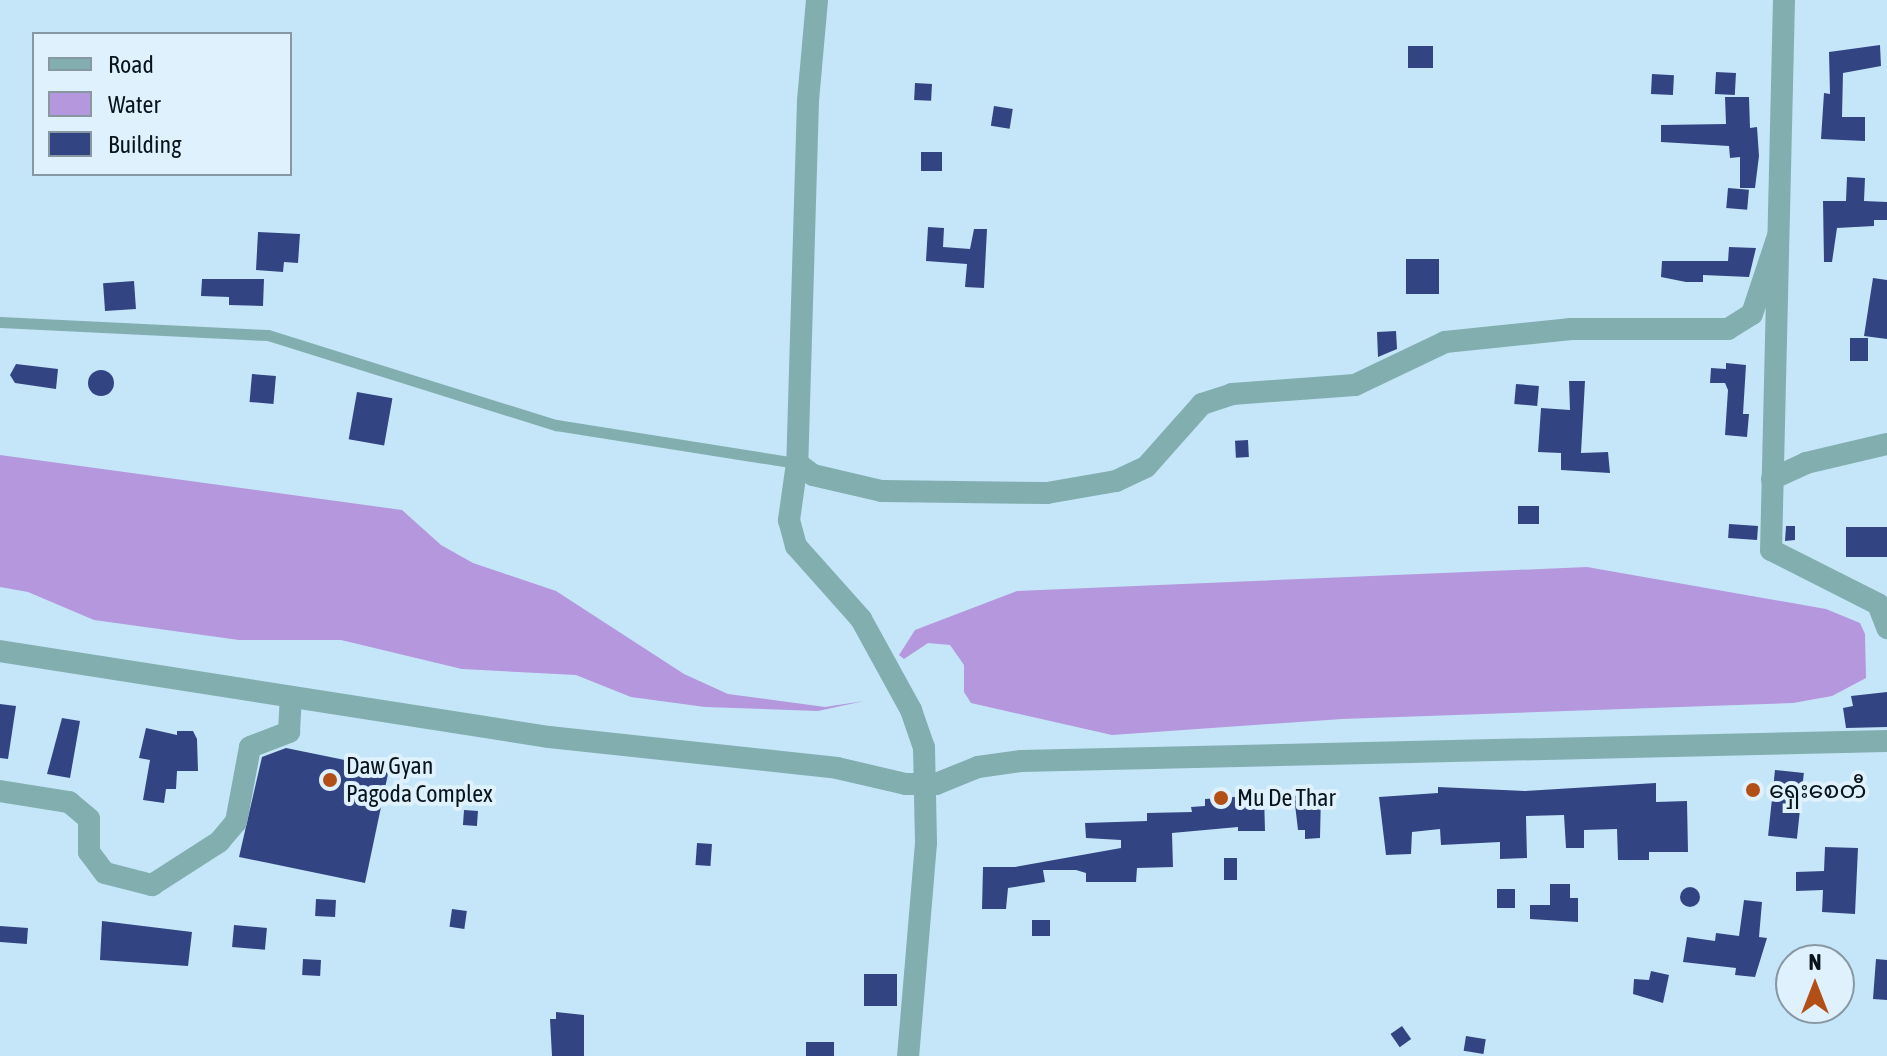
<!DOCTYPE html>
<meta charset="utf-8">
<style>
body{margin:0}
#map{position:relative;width:1887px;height:1056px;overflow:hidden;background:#c5e6f9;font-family:"Asap Condensed","Noto Sans Myanmar",sans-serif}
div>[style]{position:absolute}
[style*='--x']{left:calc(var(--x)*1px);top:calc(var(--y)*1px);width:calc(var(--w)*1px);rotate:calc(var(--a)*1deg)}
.water>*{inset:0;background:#b497dd}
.building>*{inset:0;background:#324582;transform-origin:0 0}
.round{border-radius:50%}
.service>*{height:11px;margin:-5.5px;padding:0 5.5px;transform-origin:5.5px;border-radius:5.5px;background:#82aeb0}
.minor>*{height:22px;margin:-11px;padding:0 11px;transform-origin:11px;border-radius:11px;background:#82aeb0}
.dots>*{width:22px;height:22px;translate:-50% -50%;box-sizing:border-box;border:4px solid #def1fd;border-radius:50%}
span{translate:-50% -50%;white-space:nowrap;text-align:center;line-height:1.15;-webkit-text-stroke:8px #def1fd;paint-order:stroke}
.poi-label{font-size:24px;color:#08131a}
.left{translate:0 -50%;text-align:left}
.legend{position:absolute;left:32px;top:32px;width:260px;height:144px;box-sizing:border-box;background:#def1fd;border:2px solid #8898a2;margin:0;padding:10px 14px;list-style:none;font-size:24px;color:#08131a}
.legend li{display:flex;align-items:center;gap:16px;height:40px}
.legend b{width:40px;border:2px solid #8898a2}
.north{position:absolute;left:1775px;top:944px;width:80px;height:80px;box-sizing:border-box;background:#def1fd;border:2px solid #8898a2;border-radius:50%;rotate:0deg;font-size:22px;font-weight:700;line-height:32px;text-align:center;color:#08131a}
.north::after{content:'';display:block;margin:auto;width:28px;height:36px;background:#b24f17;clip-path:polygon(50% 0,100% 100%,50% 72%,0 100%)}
</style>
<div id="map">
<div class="water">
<i style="clip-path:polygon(0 455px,402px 510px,441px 545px,473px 563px,556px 591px,684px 674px,728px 694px,825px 707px,864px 701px,818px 711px,705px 707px,631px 697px,576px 675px,462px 669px,341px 640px,239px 640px,94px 620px,28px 592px,0 587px)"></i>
<i style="clip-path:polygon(1587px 567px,1826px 609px,1860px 623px,1865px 634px,1866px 678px,1832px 696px,1793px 703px,1342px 719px,1112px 735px,971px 703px,964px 692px,964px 665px,950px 645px,928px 643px,904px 659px,899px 655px,915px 630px,1017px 591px)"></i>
</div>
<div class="building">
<i style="clip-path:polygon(1880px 45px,1881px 66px,1843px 73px,1842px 117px,1865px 117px,1865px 141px,1821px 139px,1824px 93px,1830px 94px,1829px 52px)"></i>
<i style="left:1408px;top:46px;width:25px;height:22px"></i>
<i style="left:1716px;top:72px;width:20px;height:22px;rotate:3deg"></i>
<i style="left:1652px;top:74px;width:22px;height:20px;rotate:3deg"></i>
<i style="left:915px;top:83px;width:17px;height:17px;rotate:3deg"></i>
<i style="clip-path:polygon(1725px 97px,1749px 97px,1750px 128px,1757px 127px,1759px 156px,1755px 188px,1740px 188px,1740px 157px,1730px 158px,1729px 146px,1661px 142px,1661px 125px,1726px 124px)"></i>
<i style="left:994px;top:106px;width:19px;height:20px;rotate:9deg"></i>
<i style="left:942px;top:152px;width:19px;height:21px;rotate:90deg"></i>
<i style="clip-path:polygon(1847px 177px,1865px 178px,1864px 201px,1887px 202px,1887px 220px,1874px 220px,1874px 226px,1837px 228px,1832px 262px,1824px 262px,1823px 201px,1846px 201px)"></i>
<i style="left:1728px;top:188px;width:21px;height:20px;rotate:5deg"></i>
<i style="clip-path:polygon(928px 227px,944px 228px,943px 247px,970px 249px,974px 229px,987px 229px,984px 288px,965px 287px,967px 264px,926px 261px)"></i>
<i style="clip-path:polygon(258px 232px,300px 234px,298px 263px,284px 262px,283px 272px,256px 270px)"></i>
<i style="clip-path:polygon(1729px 247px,1756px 248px,1749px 277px,1703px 275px,1703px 282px,1686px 282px,1661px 277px,1662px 261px,1728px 261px)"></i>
<i style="left:1406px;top:259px;width:33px;height:35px"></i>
<i style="clip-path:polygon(1873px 278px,1887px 280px,1887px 339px,1864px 336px)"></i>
<i style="clip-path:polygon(202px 279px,264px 279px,263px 306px,229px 305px,229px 297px,201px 296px)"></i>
<i style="left:134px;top:281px;width:28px;height:31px;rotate:86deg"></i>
<i style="clip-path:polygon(1396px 331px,1397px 349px,1378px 357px,1377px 332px)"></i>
<i style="left:1850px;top:338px;width:18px;height:23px"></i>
<i style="clip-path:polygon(1726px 363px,1746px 365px,1743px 414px,1749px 414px,1747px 437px,1725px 435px,1728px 390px,1725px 383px,1710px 383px,1711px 368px,1726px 369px)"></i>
<i style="clip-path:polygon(16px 364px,58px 369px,56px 389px,15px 383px,10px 375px)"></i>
<i class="round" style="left:88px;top:370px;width:26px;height:26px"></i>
<i style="left:252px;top:374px;width:24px;height:28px;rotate:5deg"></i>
<i style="clip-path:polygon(1569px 381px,1585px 381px,1581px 453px,1608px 452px,1610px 473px,1561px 470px,1561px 453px,1538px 452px,1541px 408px,1570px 410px)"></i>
<i style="left:1516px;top:384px;width:23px;height:20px;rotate:5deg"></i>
<i style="left:357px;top:392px;width:36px;height:48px;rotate:10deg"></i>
<i style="left:1248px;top:440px;width:17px;height:13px;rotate:87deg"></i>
<i style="left:1518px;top:506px;width:21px;height:18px"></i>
<i style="left:1758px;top:526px;width:14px;height:29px;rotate:94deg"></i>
<i style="clip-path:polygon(1786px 526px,1795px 526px,1795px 540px,1785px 541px)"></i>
<i style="left:1887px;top:527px;width:30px;height:41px;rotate:90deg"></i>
<i style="clip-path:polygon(1887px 692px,1887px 727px,1846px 728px,1843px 708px,1853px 706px,1851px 696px)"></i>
<i style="clip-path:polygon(0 704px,16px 706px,8px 759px,0 758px)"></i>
<i style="clip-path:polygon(62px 718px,80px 721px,70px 778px,47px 774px)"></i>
<i style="clip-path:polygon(146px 728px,177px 735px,177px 731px,193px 731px,197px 739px,198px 771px,177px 771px,176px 789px,166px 789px,164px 803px,143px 800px,150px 760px,139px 758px)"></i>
<i style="clip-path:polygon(286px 748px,389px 769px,365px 883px,239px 857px,262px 757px)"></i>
<i style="left:1775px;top:770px;width:29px;height:66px;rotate:6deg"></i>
<i style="clip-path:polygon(1656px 783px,1656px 802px,1687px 801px,1688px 852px,1649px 852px,1649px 860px,1618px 860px,1617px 829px,1584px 830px,1584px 848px,1566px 848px,1564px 815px,1526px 816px,1527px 858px,1500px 859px,1500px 842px,1441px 845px,1440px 829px,1412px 832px,1411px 854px,1386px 855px,1379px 797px,1438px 793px,1438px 787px,1525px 791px)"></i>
<i style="clip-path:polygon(1321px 793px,1320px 838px,1305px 839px,1305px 830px,1298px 830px,1294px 796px)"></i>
<i style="clip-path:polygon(1264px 795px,1265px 831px,1238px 831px,1238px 827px,1172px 833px,1173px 867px,1137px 868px,1136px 882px,1086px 882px,1086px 873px,1076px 870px,1043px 870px,1045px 882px,1008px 888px,1006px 909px,982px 909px,983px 867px,1015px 867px,1121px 848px,1121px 840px,1086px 838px,1085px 823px,1147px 821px,1147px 813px,1192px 812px,1191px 807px,1205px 806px,1205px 799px)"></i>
<i style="left:464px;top:810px;width:14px;height:15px;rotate:4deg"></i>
<i style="left:697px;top:843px;width:15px;height:22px;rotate:4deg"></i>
<i style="clip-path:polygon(1825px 847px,1858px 848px,1855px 914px,1822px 912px,1823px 890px,1796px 891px,1796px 872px,1824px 871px)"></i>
<i style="left:1224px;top:858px;width:13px;height:22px"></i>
<i style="clip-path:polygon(1550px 884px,1570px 884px,1570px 898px,1578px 898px,1578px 922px,1530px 919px,1530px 905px,1550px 905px)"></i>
<i class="round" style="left:1680px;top:887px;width:20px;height:20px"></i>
<i style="left:1497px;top:889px;width:18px;height:19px"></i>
<i style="left:316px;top:899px;width:20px;height:17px;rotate:3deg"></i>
<i style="clip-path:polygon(1744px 900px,1762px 902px,1759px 937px,1767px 938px,1755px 977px,1735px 975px,1736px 968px,1683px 962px,1687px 937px,1715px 941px,1716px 933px,1739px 936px)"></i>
<i style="left:452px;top:909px;width:15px;height:18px;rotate:8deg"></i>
<i style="left:1032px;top:920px;width:18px;height:16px"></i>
<i style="clip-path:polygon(102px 921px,192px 932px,188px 966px,100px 960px)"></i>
<i style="left:234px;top:925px;width:33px;height:22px;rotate:5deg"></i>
<i style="left:0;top:926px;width:28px;height:16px;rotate:4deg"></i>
<i style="left:303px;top:959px;width:18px;height:16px;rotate:3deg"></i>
<i style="clip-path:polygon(1876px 959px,1887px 960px,1887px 1000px,1873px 999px)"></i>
<i style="clip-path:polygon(1651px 971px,1669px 975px,1663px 1003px,1633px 994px,1634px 979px,1649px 980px)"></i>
<i style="left:897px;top:974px;width:32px;height:33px;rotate:90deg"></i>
<i style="clip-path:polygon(556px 1012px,584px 1015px,584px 1056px,552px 1056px,550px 1019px,556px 1019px)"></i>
<i style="left:1402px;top:1026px;width:16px;height:14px;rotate:55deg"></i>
<i style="left:1466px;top:1036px;width:20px;height:15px;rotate:9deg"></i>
<i style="left:806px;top:1042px;width:28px;height:14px"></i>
</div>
<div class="service">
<i style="--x:0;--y:322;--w:268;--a:2.8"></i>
<i style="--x:268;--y:335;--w:302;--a:17.4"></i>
<i style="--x:556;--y:425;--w:244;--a:9"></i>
</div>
<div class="minor">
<i style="--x:817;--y:0;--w:101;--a:95.1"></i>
<i style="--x:808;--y:101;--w:362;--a:91.7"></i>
<i style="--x:797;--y:463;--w:58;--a:98"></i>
<i style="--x:789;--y:520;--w:27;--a:75"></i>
<i style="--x:796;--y:546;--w:98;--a:48.3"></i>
<i style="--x:861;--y:619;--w:104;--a:61.2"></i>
<i style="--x:911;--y:710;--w:39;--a:71"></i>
<i style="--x:924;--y:747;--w:96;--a:88.8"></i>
<i style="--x:926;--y:843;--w:214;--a:94.8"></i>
<i style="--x:1784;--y:0;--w:550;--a:91.35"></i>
<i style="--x:1771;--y:550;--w:120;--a:26.8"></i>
<i style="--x:1878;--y:604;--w:26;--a:69"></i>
<i style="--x:797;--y:463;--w:20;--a:37"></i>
<i style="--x:813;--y:475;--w:71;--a:13.1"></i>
<i style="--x:882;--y:491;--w:165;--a:0.7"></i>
<i style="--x:1047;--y:493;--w:70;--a:-9.9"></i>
<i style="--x:1116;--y:481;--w:33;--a:-25"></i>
<i style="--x:1146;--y:467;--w:84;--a:-48.4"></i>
<i style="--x:1202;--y:404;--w:32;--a:-18"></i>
<i style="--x:1232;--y:394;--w:123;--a:-4.2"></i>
<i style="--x:1355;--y:385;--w:100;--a:-25.5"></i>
<i style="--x:1445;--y:342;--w:127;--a:-5.9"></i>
<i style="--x:1571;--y:329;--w:157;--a:0"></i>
<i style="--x:1728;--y:329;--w:28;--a:-32"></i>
<i style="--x:1752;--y:314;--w:82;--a:-71.6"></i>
<i style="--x:1772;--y:479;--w:38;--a:-25"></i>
<i style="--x:1806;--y:463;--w:83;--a:-13.2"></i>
<i style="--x:0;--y:651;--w:556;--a:8.9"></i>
<i style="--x:549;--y:737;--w:290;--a:6.1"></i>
<i style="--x:837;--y:768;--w:71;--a:13.1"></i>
<i style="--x:906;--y:784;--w:30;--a:0"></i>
<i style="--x:936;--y:784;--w:45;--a:-22"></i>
<i style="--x:978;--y:767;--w:43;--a:-7.9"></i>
<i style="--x:1021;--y:761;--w:866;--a:-1.32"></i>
<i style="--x:0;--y:791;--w:70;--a:9.1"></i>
<i style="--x:69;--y:802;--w:26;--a:40"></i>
<i style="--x:89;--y:819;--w:33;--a:90"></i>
<i style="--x:89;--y:852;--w:26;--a:53"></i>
<i style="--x:105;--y:873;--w:49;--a:14.3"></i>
<i style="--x:152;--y:885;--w:80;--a:-32.7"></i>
<i style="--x:219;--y:842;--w:26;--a:-50"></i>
<i style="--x:236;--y:822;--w:76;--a:-79.4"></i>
<i style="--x:250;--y:747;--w:42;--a:-21"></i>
<i style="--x:289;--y:732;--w:34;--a:-87"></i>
</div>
<div class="dots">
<i style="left:330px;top:780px;background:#b24f17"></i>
<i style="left:1753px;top:790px;background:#b24f17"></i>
<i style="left:1221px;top:798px;background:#b24f17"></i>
</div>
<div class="poi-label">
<span class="left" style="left:346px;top:780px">Daw Gyan<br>Pagoda Complex</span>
<span class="left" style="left:1769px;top:790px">ရှေးစေတီ</span>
<span class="left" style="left:1237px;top:798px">Mu De Thar</span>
</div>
<ul class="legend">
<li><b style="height:10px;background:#82aeb0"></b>Road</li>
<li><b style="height:22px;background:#b497dd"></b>Water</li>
<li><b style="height:22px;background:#324582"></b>Building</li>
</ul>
<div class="north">N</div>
</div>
